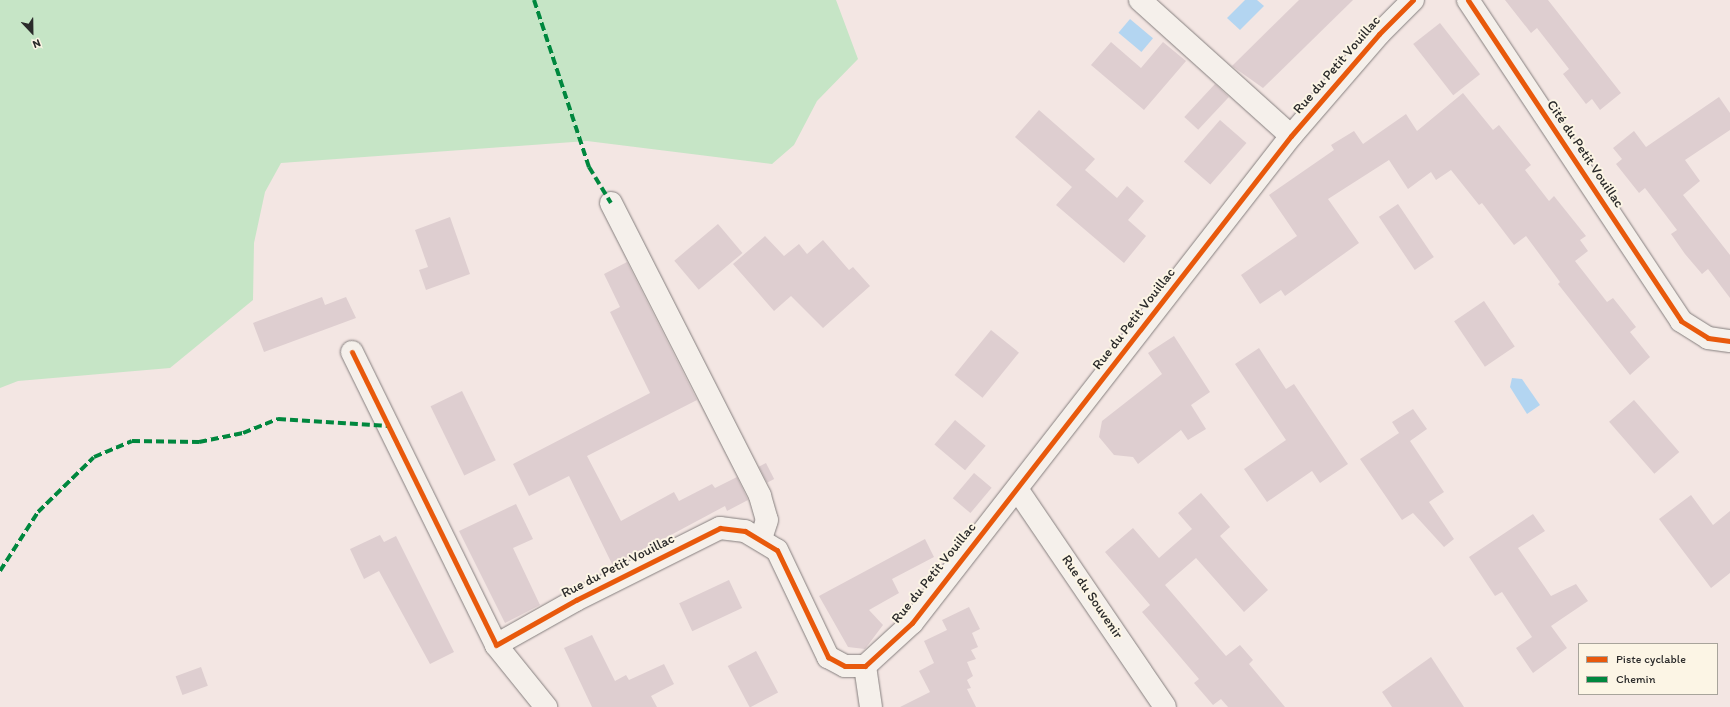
<!DOCTYPE html>
<meta charset="utf-8">
<style>
body{margin:0}
#map{position:relative;width:1730px;height:707px;overflow:hidden;background:#f3e6e3;font-family:Itim,sans-serif}
div>[style]{position:absolute}
[style*='--x']{left:calc(var(--x)*1px);top:calc(var(--y)*1px);width:calc(var(--w)*1px);rotate:calc(var(--a)*1deg)}
.green>*{inset:0;background:#c6e5c6}
.water>*{inset:0;background:#b3d5f1;transform-origin:0 0}
.building>*{inset:0;background:#deced0;transform-origin:0 0}
.roads{filter:drop-shadow(0 0 1px #857f7e) drop-shadow(0 0 1px #857f7e)}
.minor>*{height:22px;margin:-11px;padding:0 11px;transform-origin:11px;border-radius:11px;background:#f5f0eb}
.quiet>*{height:4px;margin-top:-2px;transform-origin:0;background:repeating-linear-gradient(90deg,#00873e 0 8px,transparent 0 12px)}
.cycleway>*{height:5px;margin:-2.5px;padding:0 2.5px;transform-origin:2.5px;border-radius:2.5px;background:#e8590c}
span{translate:-50% -50%;white-space:nowrap;text-align:center;line-height:1.15;-webkit-text-stroke:4px #fcf5e5;paint-order:stroke}
.street-label{font-size:14px;color:#2b2b2b}
.legend{position:absolute;left:1578px;top:643px;width:140px;height:52px;box-sizing:border-box;background:#fcf5e5;border:1px solid #a8a49b;margin:0;padding:5px 7px;list-style:none;font-size:12px;color:#2b2b2b}
.legend li{display:flex;align-items:center;gap:8px;height:20px}
.legend b{width:20px;border:1px solid #a8a49b}
.north{position:absolute;left:12px;top:12px;width:40px;height:40px;-webkit-text-stroke:3px #fcf5e5;paint-order:stroke;rotate:158deg;font-size:11px;font-weight:700;line-height:16px;text-align:center;color:#2b2b2b}
.north::after{content:'';display:block;margin:auto;width:14px;height:18px;background:#2b2b2b;clip-path:polygon(50% 0,100% 100%,50% 72%,0 100%)}
</style>
<div id="map">
<div class="green">
<i style="clip-path:polygon(0 0,836px 0,858px 59px,817px 101px,794px 145px,772px 164px,587px 141px,281px 163px,265px 192px,254px 243px,253px 300px,170px 368px,18px 381px,0 388px)"></i>
</div>
<div class="water">
<i style="clip-path:polygon(1245px 0,1257px 0,1264px 6px,1240px 30px,1227px 18px)"></i>
<i style="left:1130px;top:19px;width:30px;height:18px;rotate:40deg"></i>
<i style="clip-path:polygon(1512px 378px,1522px 379px,1540px 405px,1527px 414px,1510px 387px)"></i>
</div>
<div class="building">
<i style="clip-path:polygon(1299px 0,1353px 0,1263px 88px,1232px 66px)"></i>
<i style="clip-path:polygon(1505px 0,1548px 0,1621px 93px,1600px 110px,1592px 99px,1586px 104px,1563px 74px,1569px 69px,1537px 28px,1531px 33px)"></i>
<i style="left:1440px;top:23px;width:65px;height:34px;rotate:52deg"></i>
<i style="clip-path:polygon(1111px 42px,1141px 68px,1163px 42px,1186px 61px,1144px 110px,1091px 65px)"></i>
<i style="left:1215px;top:84px;width:19px;height:45px;rotate:43deg"></i>
<i style="clip-path:polygon(1463px 93px,1493px 130px,1499px 125px,1531px 165px,1525px 170px,1549px 201px,1554px 196px,1586px 236px,1580px 240px,1588px 251px,1575px 261px,1607px 302px,1613px 298px,1625px 313px,1636px 327px,1630px 332px,1650px 357px,1630px 375px,1558px 284px,1560px 282px,1526px 236px,1514px 245px,1482px 203px,1479px 205px,1451px 170px,1436px 180px,1431px 172px,1408px 189px,1389px 160px,1328px 199px,1359px 243px,1285px 296px,1281px 290px,1260px 304px,1241px 275px,1297px 236px,1269px 195px,1334px 150px,1331px 145px,1354px 131px,1363px 144px,1406px 114px,1417px 131px)"></i>
<i style="clip-path:polygon(1719px 97px,1730px 113px,1730px 130px,1685px 160px,1700px 181px,1683px 195px,1730px 255px,1730px 298px,1708px 269px,1702px 274px,1685px 254px,1671px 234px,1677px 230px,1645px 188px,1639px 193px,1616px 164px,1622px 159px,1613px 148px,1634px 131px,1646px 147px)"></i>
<i style="clip-path:polygon(1039px 110px,1095px 159px,1085px 170px,1117px 198px,1127px 186px,1144px 201px,1128px 220px,1146px 236px,1124px 263px,1056px 205px,1072px 187px,1015px 137px)"></i>
<i style="left:1220px;top:120px;width:35px;height:55px;rotate:41deg"></i>
<i style="left:1398px;top:204px;width:64px;height:23px;rotate:56deg"></i>
<i style="clip-path:polygon(450px 217px,470px 274px,426px 290px,419px 270px,428px 267px,415px 230px)"></i>
<i style="left:718px;top:224px;width:38px;height:57px;rotate:50deg"></i>
<i style="clip-path:polygon(765px 236px,784px 256px,799px 244px,807px 254px,823px 240px,849px 270px,853px 267px,870px 286px,823px 328px,791px 296px,774px 311px,733px 264px)"></i>
<i style="clip-path:polygon(627px 262px,697px 400px,587px 456px,621px 521px,674px 492px,679px 501px,712px 484px,715px 488px,737px 477px,748px 500px,727px 511px,725px 506px,613px 566px,569px 476px,529px 496px,513px 464px,650px 393px,610px 312px,620px 307px,604px 274px)"></i>
<i style="clip-path:polygon(322px 297px,325px 305px,346px 297px,356px 318px,264px 352px,253px 323px)"></i>
<i style="left:1484px;top:301px;width:55px;height:36px;rotate:56deg"></i>
<i style="left:991px;top:330px;width:36px;height:58px;rotate:39deg"></i>
<i style="clip-path:polygon(1174px 336px,1210px 392px,1191px 405px,1206px 429px,1188px 440px,1181px 430px,1138px 464px,1133px 457px,1114px 455px,1099px 437px,1102px 421px,1162px 374px,1148px 353px)"></i>
<i style="clip-path:polygon(1259px 348px,1286px 389px,1294px 384px,1348px 464px,1320px 483px,1312px 471px,1267px 502px,1244px 469px,1286px 440px,1235px 364px)"></i>
<i style="left:462px;top:391px;width:77px;height:35px;rotate:64deg"></i>
<i style="left:1634px;top:400px;width:69px;height:33px;rotate:49deg"></i>
<i style="clip-path:polygon(1413px 409px,1427px 429px,1410px 441px,1444px 492px,1429px 502px,1454px 539px,1444px 547px,1413px 513px,1402px 520px,1360px 459px,1399px 433px,1392px 422px)"></i>
<i style="left:955px;top:420px;width:40px;height:32px;rotate:40deg"></i>
<i style="left:766px;top:463px;width:18px;height:8px;rotate:63deg"></i>
<i style="left:974px;top:473px;width:23px;height:33px;rotate:40deg"></i>
<i style="clip-path:polygon(1201px 493px,1230px 527px,1220px 536px,1268px 590px,1244px 612px,1196px 558px,1165px 585px,1226px 656px,1240px 645px,1253px 660px,1249px 664px,1285px 707px,1228px 707px,1221px 699px,1213px 705px,1194px 683px,1199px 679px,1142px 612px,1150px 605px,1105px 552px,1133px 528px,1159px 558px,1192px 529px,1178px 513px)"></i>
<i style="clip-path:polygon(1691px 495px,1713px 525px,1730px 511px,1730px 573px,1711px 588px,1659px 519px)"></i>
<i style="clip-path:polygon(516px 504px,533px 539px,513px 548px,540px 605px,505px 623px,459px 531px)"></i>
<i style="clip-path:polygon(1533px 514px,1545px 531px,1518px 548px,1551px 596px,1576px 584px,1588px 601px,1551px 626px,1567px 648px,1533px 673px,1516px 648px,1532px 637px,1502px 592px,1495px 596px,1469px 557px)"></i>
<i style="clip-path:polygon(380px 535px,384px 542px,396px 536px,454px 652px,430px 664px,379px 571px,364px 579px,350px 549px)"></i>
<i style="clip-path:polygon(925px 539px,934px 557px,892px 579px,899px 593px,869px 610px,883px 625px,865px 649px,848px 647px,819px 596px)"></i>
<i style="left:729px;top:580px;width:31px;height:55px;rotate:65deg"></i>
<i style="clip-path:polygon(969px 607px,980px 629px,972px 633px,978px 647px,971px 650px,976px 659px,967px 662px,973px 676px,967px 680px,971px 688px,967px 689px,976px 707px,900px 707px,930px 692px,919px 671px,934px 663px,924px 641px,947px 630px,942px 620px)"></i>
<i style="clip-path:polygon(592px 635px,615px 681px,626px 675px,629px 680px,664px 664px,674px 684px,651px 696px,657px 707px,592px 707px,564px 648px)"></i>
<i style="left:756px;top:651px;width:47px;height:32px;rotate:62deg"></i>
<i style="clip-path:polygon(1431px 657px,1464px 707px,1392px 707px,1382px 692px)"></i>
<i style="left:201px;top:667px;width:20px;height:27px;rotate:70deg"></i>
</div>
<div class="roads">
<div class="minor">
<i style="--x:1140;--y:0;--w:203;--a:42"></i>
<i style="--x:1468;--y:0;--w:385;--a:56.4"></i>
<i style="--x:1681;--y:321;--w:32;--a:32"></i>
<i style="--x:1708;--y:338;--w:22;--a:8"></i>
<i style="--x:611;--y:203;--w:329;--a:63"></i>
<i style="--x:760;--y:496;--w:25;--a:74"></i>
<i style="--x:767;--y:520;--w:19;--a:108"></i>
<i style="--x:352;--y:352;--w:326;--a:63.8"></i>
<i style="--x:496;--y:645;--w:92;--a:-29.4"></i>
<i style="--x:576;--y:600;--w:161;--a:-26.6"></i>
<i style="--x:720;--y:528;--w:25;--a:7"></i>
<i style="--x:745;--y:531;--w:37;--a:31"></i>
<i style="--x:777;--y:550;--w:119;--a:64.5"></i>
<i style="--x:828;--y:657;--w:19;--a:28"></i>
<i style="--x:845;--y:666;--w:20;--a:0"></i>
<i style="--x:865;--y:666;--w:64;--a:-42.5"></i>
<i style="--x:912;--y:623;--w:617;--a:-52.11"></i>
<i style="--x:1291;--y:136;--w:135;--a:-49.2"></i>
<i style="--x:1379;--y:34;--w:48;--a:-45"></i>
<i style="--x:1017;--y:489;--w:263;--a:55.8"></i>
<i style="--x:496;--y:645;--w:80;--a:51.1"></i>
<i style="--x:865;--y:666;--w:41;--a:81.7"></i>
</div>
</div>
<div class="quiet">
<i style="--x:534;--y:0;--w:176;--a:71.8"></i>
<i style="--x:589;--y:167;--w:42;--a:58.6"></i>
<i style="--x:0;--y:571;--w:70;--a:-57.2"></i>
<i style="--x:38;--y:512;--w:78;--a:-44.5"></i>
<i style="--x:94;--y:457;--w:41;--a:-22.8"></i>
<i style="--x:132;--y:441;--w:67;--a:0.9"></i>
<i style="--x:199;--y:442;--w:45;--a:-11.6"></i>
<i style="--x:243;--y:433;--w:38;--a:-22"></i>
<i style="--x:278;--y:419;--w:111;--a:3.6"></i>
</div>
<div class="cycleway">
<i style="--x:1468;--y:0;--w:385;--a:56.4"></i>
<i style="--x:1681;--y:321;--w:32;--a:32"></i>
<i style="--x:1708;--y:338;--w:22;--a:8"></i>
<i style="--x:352;--y:352;--w:326;--a:63.8"></i>
<i style="--x:496;--y:645;--w:92;--a:-29.4"></i>
<i style="--x:576;--y:600;--w:161;--a:-26.6"></i>
<i style="--x:720;--y:528;--w:25;--a:7"></i>
<i style="--x:745;--y:531;--w:37;--a:31"></i>
<i style="--x:777;--y:550;--w:119;--a:64.5"></i>
<i style="--x:828;--y:657;--w:19;--a:28"></i>
<i style="--x:845;--y:666;--w:20;--a:0"></i>
<i style="--x:865;--y:666;--w:64;--a:-42.5"></i>
<i style="--x:912;--y:623;--w:617;--a:-52.11"></i>
<i style="--x:1291;--y:136;--w:135;--a:-49.2"></i>
<i style="--x:1379;--y:34;--w:48;--a:-45"></i>
</div>
<div class="street-label">
<span style="left:1337px;top:65px;rotate:-49deg">Rue du Petit Vouillac</span>
<span style="left:1585px;top:154px;rotate:56deg">Cité du Petit Vouillac</span>
<span style="left:1134px;top:319px;rotate:-52deg">Rue du Petit Vouillac</span>
<span style="left:618px;top:566px;rotate:-27deg">Rue du Petit Vouillac</span>
<span style="left:934px;top:573px;rotate:-51deg">Rue du Petit Vouillac</span>
<span style="left:1092px;top:597px;rotate:56deg">Rue du Souvenir</span>
</div>
<ul class="legend">
<li><b style="height:5px;background:#e8590c"></b>Piste cyclable</li>
<li><b style="height:5px;background:#00873e"></b>Chemin</li>
</ul>
<div class="north">N</div>
</div>
